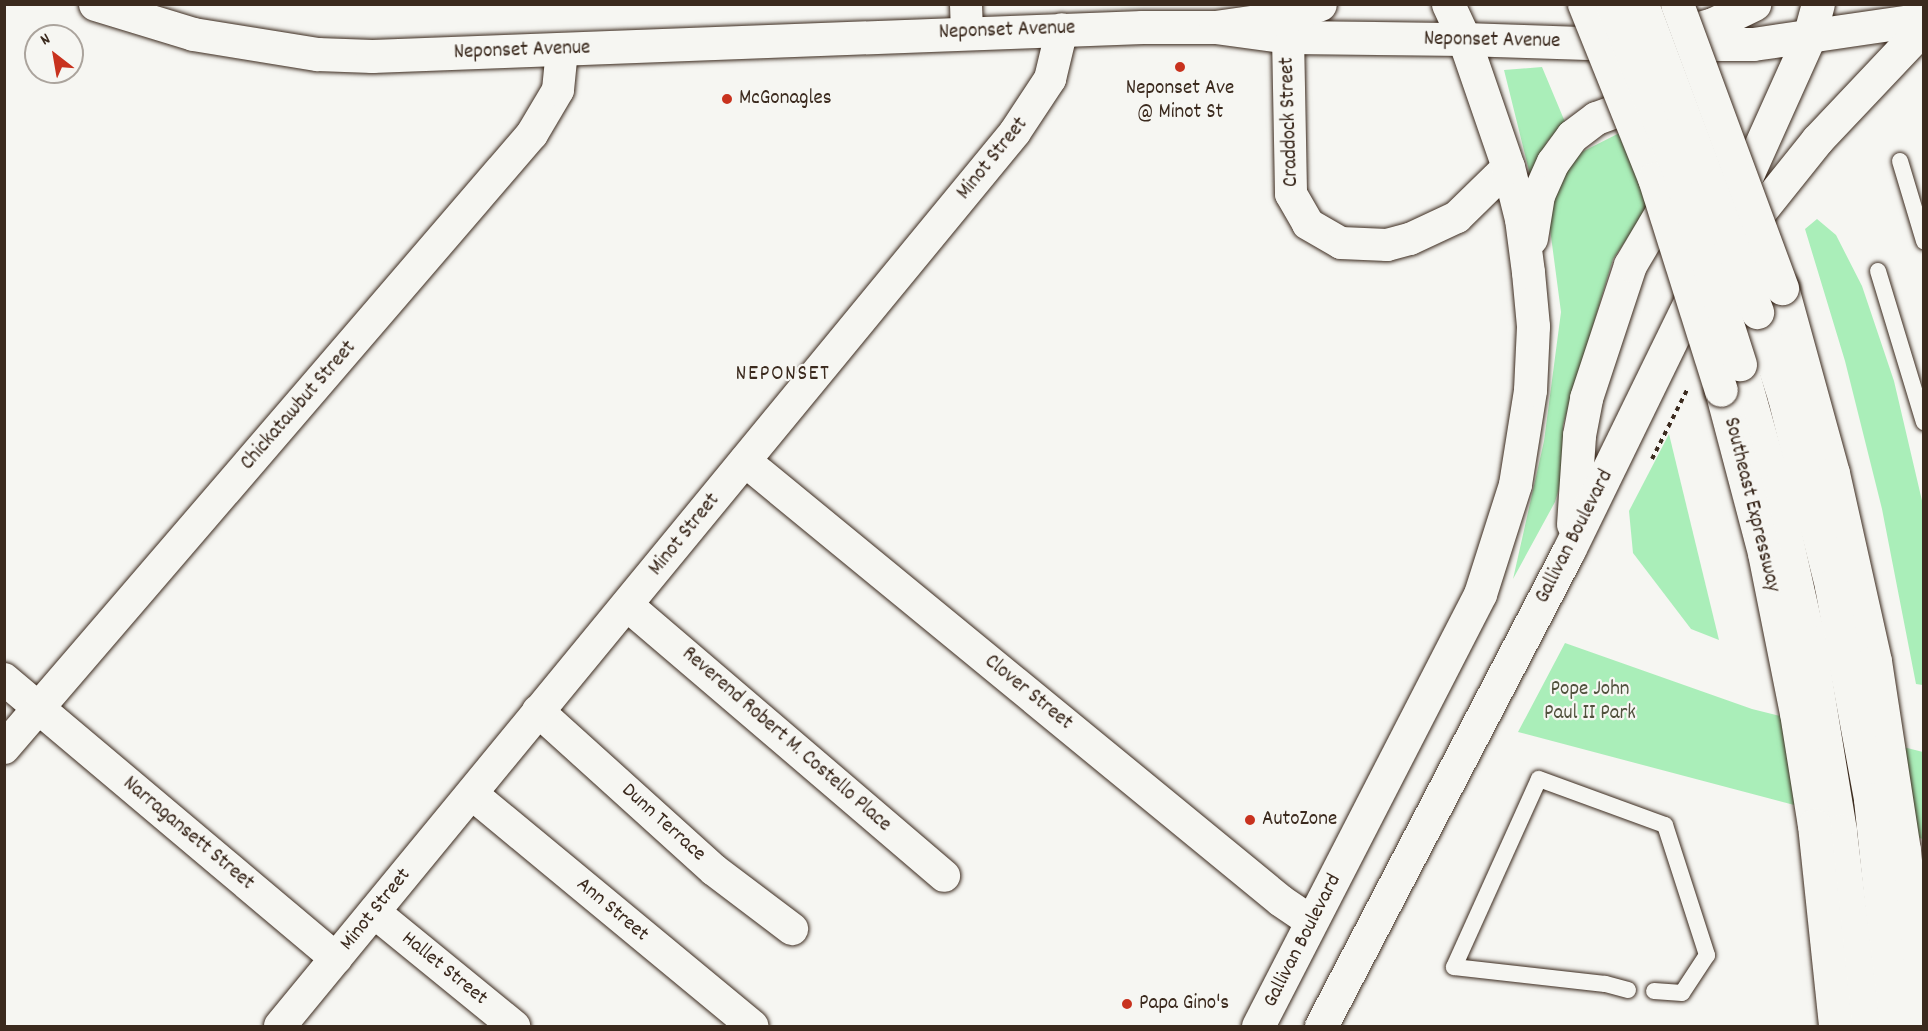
<!DOCTYPE html>
<style>
body{margin:0}
#map{position:relative;width:1928px;height:1031px;overflow:hidden;background:#f6f6f2;font-family:Dekko,sans-serif}
div>[style]{position:absolute}
[style*='--x']{left:calc(var(--x)*1px);top:calc(var(--y)*1px);width:calc(var(--w)*1px);rotate:calc(var(--a)*1deg)}
.green>*{inset:0;background:#aaeeb9}
.path>*{height:4px;margin-top:-2px;transform-origin:0;background:repeating-linear-gradient(90deg,#3b2a1e 0 4.5px,transparent 0 9px)}
.roads{filter:drop-shadow(0 0 2px #3b2a1e) drop-shadow(0 0 2px #3b2a1e)}
.service>*{height:16px;margin:-8px;padding:0 8px;transform-origin:8px;border-radius:8px;background:#f6f6f2}
.minor>*{height:32px;margin:-16px;padding:0 16px;transform-origin:16px;border-radius:16px;background:#f6f6f2}
.secondary>*{height:33px;margin:-16.5px;padding:0 16.5px;transform-origin:16.5px;border-radius:16.5px;background:#f6f6f2}
.primary>*{height:33px;margin:-16.5px;padding:0 16.5px;transform-origin:16.5px;border-radius:16.5px;background:#f6f6f2}
.trunk>*{height:33px;margin:-16.5px;padding:0 16.5px;transform-origin:16.5px;border-radius:16.5px;background:#f6f6f2}
.motorway>*{height:33px;margin:-16.5px;padding:0 16.5px;transform-origin:16.5px;border-radius:16.5px;background:#f6f6f2}
.bridges{filter:drop-shadow(0 0 2px #3b2a1e) drop-shadow(0 0 2px #3b2a1e)}
.motorway-bridge>*{height:33px;margin:-16.5px;padding:0 16.5px;transform-origin:16.5px;border-radius:16.5px;background:#f6f6f2}
.dots>*{width:16px;height:16px;translate:-50% -50%;box-sizing:border-box;border:3px solid #f6f6f2;border-radius:50%}
span{translate:-50% -50%;white-space:nowrap;text-align:center;line-height:1.15;-webkit-text-stroke:4.5px #f6f6f2;paint-order:stroke}
.street-label{font-size:21px;color:#3b2a1e}
.poi-label{font-size:21px;color:#3b2a1e}
.left{translate:0 -50%;text-align:left}
.park-label{font-size:21px;color:#51513d}
.neighbourhood-label{font-size:22px;color:#3b2a1e;letter-spacing:1.5px}
.frame{position:absolute;inset:0;border:6px solid #3b2a1e;pointer-events:none}
.north{position:absolute;left:24px;top:24px;width:60px;height:60px;box-sizing:border-box;background:#f6f6f2;border:2px solid #aba49d;border-radius:50%;rotate:329deg;font-size:16px;font-weight:700;line-height:24px;text-align:center;color:#3b2a1e}
.north::after{content:'';display:block;margin:auto;width:21px;height:27px;background:#c8321e;clip-path:polygon(50% 0,100% 100%,50% 72%,0 100%)}
</style>
<div id="map">
<div class="green">
<i style="clip-path:polygon(1542px 67px,1565px 122px,1547px 142px,1531px 179px,1504px 70px)"></i>
<i style="clip-path:polygon(1641px 122px,1665px 184px,1613px 259px,1563px 425px,1563px 475px,1555px 502px,1513px 579px,1544px 441px,1561px 312px,1547px 206px,1576px 155px)"></i>
<i style="clip-path:polygon(1817px 219px,1836px 235px,1862px 286px,1894px 381px,1923px 505px,1923px 685px,1916px 684px,1882px 509px,1845px 361px,1805px 229px)"></i>
<i style="clip-path:polygon(1669px 434px,1719px 640px,1691px 629px,1633px 553px,1629px 511px)"></i>
<i style="clip-path:polygon(1565px 643px,1752px 709px,1923px 752px,1923px 839px,1518px 732px)"></i>
</div>
<div class="path">
<i style="--x:1652;--y:459;--w:80;--a:-63.1"></i>
</div>
<div class="roads">
<div class="service">
<i style="--x:1900;--y:161;--w:84;--a:73.3"></i>
<i style="--x:1878;--y:271;--w:158;--a:73.1"></i>
<i style="--x:1628;--y:990;--w:24;--a:-165"></i>
<i style="--x:1605;--y:984;--w:152;--a:-173.6"></i>
<i style="--x:1454;--y:967;--w:206;--a:-65.7"></i>
<i style="--x:1539;--y:779;--w:134;--a:20.1"></i>
<i style="--x:1665;--y:825;--w:137;--a:72.1"></i>
<i style="--x:1707;--y:955;--w:45;--a:123.3"></i>
<i style="--x:1682;--y:993;--w:28;--a:-176"></i>
</div>
<div class="minor">
<i style="--x:966;--y:4;--w:27;--a:88"></i>
<i style="--x:1288;--y:36;--w:158;--a:88.9"></i>
<i style="--x:1291;--y:194;--w:34;--a:60"></i>
<i style="--x:1308;--y:224;--w:38;--a:30"></i>
<i style="--x:1341;--y:243;--w:46;--a:2.5"></i>
<i style="--x:1387;--y:245;--w:24;--a:-15"></i>
<i style="--x:1410;--y:239;--w:52;--a:-25.1"></i>
<i style="--x:1457;--y:217;--w:71;--a:-44.4"></i>
<i style="--x:745;--y:461;--w:693;--a:39.38"></i>
<i style="--x:1281;--y:901;--w:37;--a:34"></i>
<i style="--x:627;--y:605;--w:417;--a:40.5"></i>
<i style="--x:4;--y:679;--w:434;--a:40.1"></i>
<i style="--x:538;--y:711;--w:237;--a:42.1"></i>
<i style="--x:714;--y:870;--w:98;--a:37.1"></i>
<i style="--x:4;--y:748;--w:810;--a:-49.31"></i>
<i style="--x:532;--y:134;--w:51;--a:-59.4"></i>
<i style="--x:558;--y:90;--w:40;--a:-84.3"></i>
<i style="--x:472;--y:794;--w:364;--a:39.6"></i>
<i style="--x:374;--y:912;--w:181;--a:39.2"></i>
<i style="--x:280;--y:1026;--w:1157;--a:-50.57"></i>
<i style="--x:1015;--y:132;--w:64;--a:-56.6"></i>
<i style="--x:1050;--y:79;--w:51;--a:-76.5"></i>
</div>
<div class="secondary">
<i style="--x:95;--y:4;--w:102;--a:17"></i>
<i style="--x:193;--y:34;--w:126;--a:9.2"></i>
<i style="--x:317;--y:54;--w:55;--a:2.1"></i>
<i style="--x:372;--y:56;--w:771;--a:-2.16"></i>
<i style="--x:1142;--y:27;--w:73;--a:0"></i>
<i style="--x:1215;--y:27;--w:76;--a:7.6"></i>
<i style="--x:1290;--y:37;--w:174;--a:0.7"></i>
</div>
<div class="primary">
<i style="--x:1448;--y:4;--w:38;--a:65"></i>
<i style="--x:1464;--y:39;--w:147;--a:1.9"></i>
<i style="--x:1611;--y:44;--w:142;--a:0"></i>
<i style="--x:1753;--y:44;--w:173;--a:-8.3"></i>
<i style="--x:1215;--y:27;--w:71;--a:-8.1"></i>
<i style="--x:1285;--y:17;--w:37;--a:-20"></i>
<i style="--x:1675;--y:35;--w:40;--a:-16"></i>
<i style="--x:1713;--y:24;--w:46;--a:-26"></i>
<i style="--x:1809;--y:37;--w:34;--a:-75"></i>
</div>
<div class="trunk">
<i style="--x:1735;--y:202;--w:181;--a:-65.8"></i>
<i style="--x:1741;--y:235;--w:122;--a:-51.3"></i>
<i style="--x:1817;--y:140;--w:156;--a:-46.6"></i>
<i style="--x:1531;--y:238;--w:44;--a:-80.8"></i>
<i style="--x:1538;--y:195;--w:36;--a:-66"></i>
<i style="--x:1553;--y:162;--w:32;--a:-54"></i>
<i style="--x:1572;--y:136;--w:30;--a:-37"></i>
<i style="--x:1596;--y:118;--w:29;--a:-20"></i>
<i style="--x:1623;--y:108;--w:31;--a:25"></i>
<i style="--x:1573;--y:524;--w:89;--a:-86.1"></i>
<i style="--x:1579;--y:435;--w:38;--a:-79"></i>
<i style="--x:1586;--y:398;--w:140;--a:-71.7"></i>
<i style="--x:1630;--y:265;--w:88;--a:-59.4"></i>
<i style="--x:1258;--y:1026;--w:486;--a:-62.8"></i>
<i style="--x:1480;--y:594;--w:115;--a:-72.3"></i>
<i style="--x:1515;--y:484;--w:95;--a:-80.9"></i>
<i style="--x:1530;--y:390;--w:64;--a:-87.3"></i>
<i style="--x:1533;--y:326;--w:54;--a:-95.3"></i>
<i style="--x:1528;--y:272;--w:53;--a:-97.5"></i>
<i style="--x:1521;--y:219;--w:54;--a:-104"></i>
<i style="--x:1508;--y:167;--w:135;--a:-109"></i>
<i style="--x:1321;--y:1026;--w:537;--a:-62.48"></i>
<i style="--x:1569;--y:550;--w:298;--a:-64"></i>
</div>
<div class="motorway">
<i style="--x:1782;--y:288;--w:192;--a:74.6"></i>
<i style="--x:1833;--y:473;--w:193;--a:77.4"></i>
<i style="--x:1875;--y:661;--w:191;--a:81.3"></i>
<i style="--x:1904;--y:850;--w:177;--a:84.5"></i>
<i style="--x:1757;--y:312;--w:89;--a:72.4"></i>
<i style="--x:1784;--y:397;--w:195;--a:76"></i>
<i style="--x:1831;--y:586;--w:217;--a:79.6"></i>
<i style="--x:1870;--y:799;--w:228;--a:84"></i>
<i style="--x:1740;--y:364;--w:130;--a:74.4"></i>
<i style="--x:1775;--y:489;--w:156;--a:77.4"></i>
<i style="--x:1809;--y:641;--w:193;--a:80.7"></i>
<i style="--x:1840;--y:831;--w:196;--a:83.3"></i>
<i style="--x:1721;--y:390;--w:169;--a:75.2"></i>
<i style="--x:1764;--y:553;--w:163;--a:78.7"></i>
<i style="--x:1796;--y:713;--w:113;--a:80.9"></i>
<i style="--x:1814;--y:825;--w:202;--a:84"></i>
</div>
</div>
<div class="bridges">
<div class="motorway-bridge">
<i style="--x:1584;--y:4;--w:188;--a:68.1"></i>
<i style="--x:1654;--y:178;--w:222;--a:72.5"></i>
<i style="--x:1612;--y:4;--w:179;--a:68.3"></i>
<i style="--x:1678;--y:170;--w:204;--a:72.3"></i>
<i style="--x:1642;--y:4;--w:329;--a:69.5"></i>
<i style="--x:1677;--y:4;--w:303;--a:69.7"></i>
</div>
</div>
<div class="dots">
<i style="left:1180px;top:67px;background:#c8321e"></i>
<i style="left:727px;top:99px;background:#c8321e"></i>
<i style="left:1250px;top:820px;background:#c8321e"></i>
<i style="left:1127px;top:1004px;background:#c8321e"></i>
</div>
<div class="street-label">
<span style="left:1007px;top:31px;rotate:-2deg">Neponset Avenue</span>
<span style="left:1492px;top:41px;rotate:1deg">Neponset Avenue</span>
<span style="left:522px;top:51px;rotate:-2deg">Neponset Avenue</span>
<span style="left:1290px;top:122px;rotate:-92deg">Craddock Street</span>
<span style="left:993px;top:159px;rotate:-51deg">Minot Street</span>
<span style="left:299px;top:406px;rotate:-49deg">Chickatawbut Street</span>
<span style="left:1751px;top:505px;rotate:76deg">Southeast Expressway</span>
<span style="left:685px;top:535px;rotate:-51deg">Minot Street</span>
<span style="left:1575px;top:537px;rotate:-63deg">Gallivan Boulevard</span>
<span style="left:1028px;top:693px;rotate:39deg">Clover Street</span>
<span style="left:786px;top:740px;rotate:41deg">Reverend Robert M. Costello Place</span>
<span style="left:663px;top:823px;rotate:42deg">Dunn Terrace</span>
<span style="left:188px;top:834px;rotate:40deg">Narragansett Street</span>
<span style="left:376px;top:910px;rotate:-51deg">Minot Street</span>
<span style="left:612px;top:910px;rotate:40deg">Ann Street</span>
<span style="left:1303px;top:941px;rotate:-63deg">Gallivan Boulevard</span>
<span style="left:444px;top:969px;rotate:39deg">Hallet Street</span>
</div>
<div class="poi-label">
<span style="left:1180px;top:101px">Neponset Ave<br>@ Minot St</span>
<span class="left" style="left:739px;top:99px">McGonagles</span>
<span class="left" style="left:1262px;top:820px">AutoZone</span>
<span class="left" style="left:1139px;top:1004px">Papa Gino's</span>
</div>
<div class="park-label">
<span style="left:1590px;top:702px">Pope John<br>Paul II Park</span>
</div>
<div class="neighbourhood-label">
<span style="left:783px;top:375px">NEPONSET</span>
</div>
<div class="frame"></div>
<div class="north">N</div>
</div>
